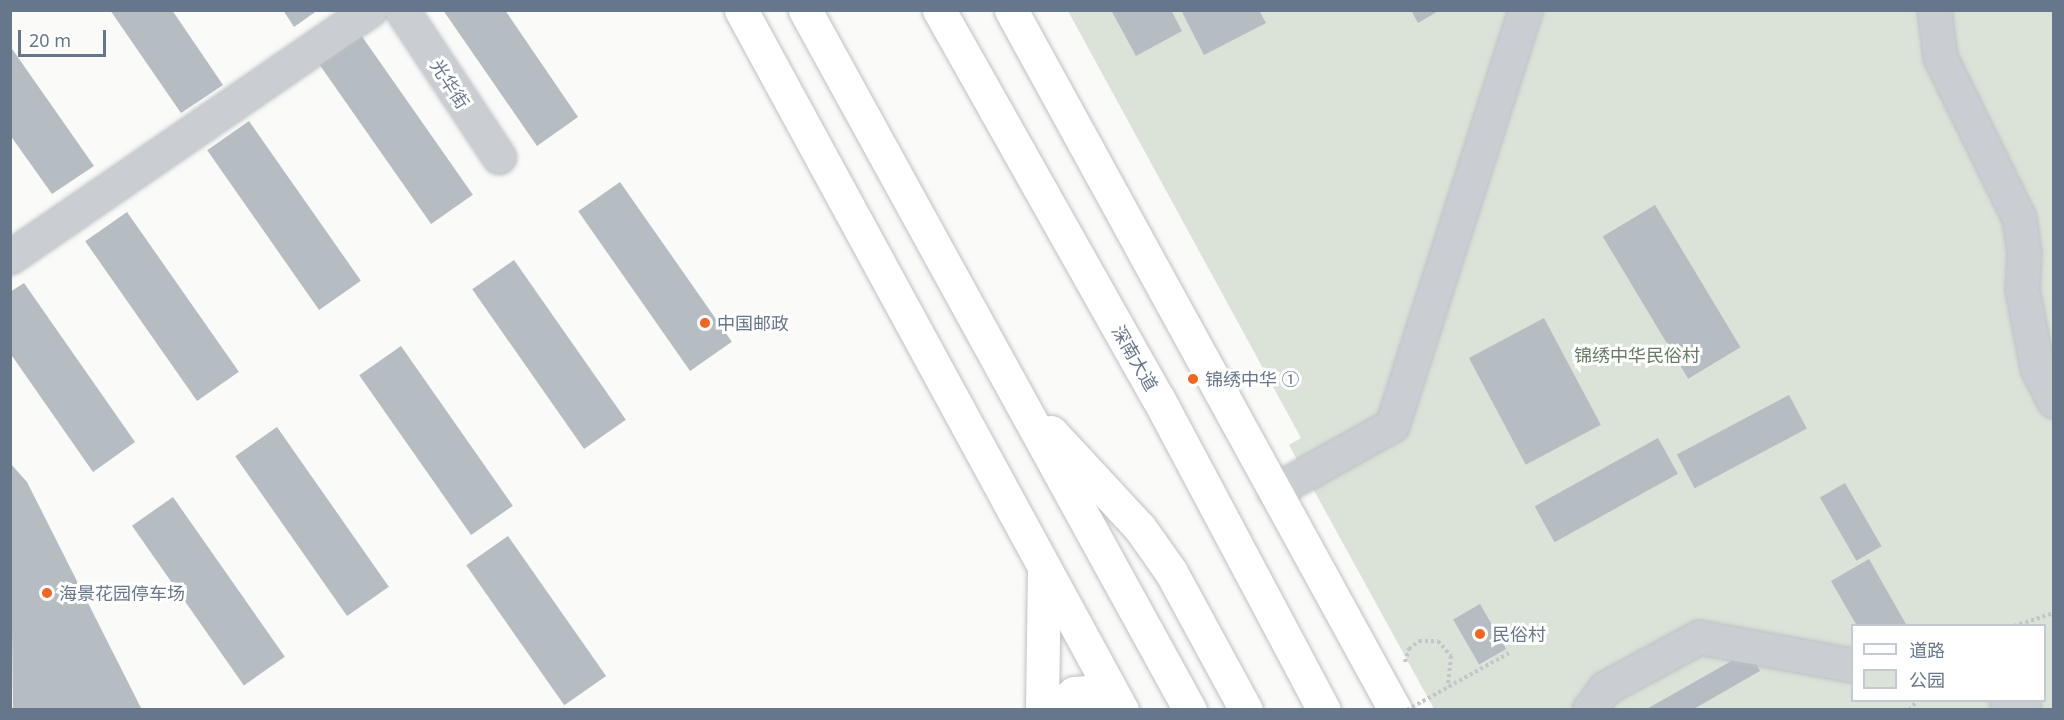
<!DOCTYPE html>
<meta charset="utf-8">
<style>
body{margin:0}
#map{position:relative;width:2064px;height:720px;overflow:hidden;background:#fafaf8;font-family:"Noto Sans","Noto Sans SC",sans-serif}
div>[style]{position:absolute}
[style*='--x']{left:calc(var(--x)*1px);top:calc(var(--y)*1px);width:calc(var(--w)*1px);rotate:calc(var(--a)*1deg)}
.green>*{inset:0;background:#dbe3d8}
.building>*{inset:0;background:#b5bcc2;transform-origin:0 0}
.path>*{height:4px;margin-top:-2px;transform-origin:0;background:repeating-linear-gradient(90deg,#c3c5c8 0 3px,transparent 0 6px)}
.roads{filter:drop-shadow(0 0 2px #bdc0c5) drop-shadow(0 0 2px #bdc0c5)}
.minor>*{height:33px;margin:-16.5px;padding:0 16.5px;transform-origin:16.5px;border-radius:16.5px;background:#cacdd1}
.major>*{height:33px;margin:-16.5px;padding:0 16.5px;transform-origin:16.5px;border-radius:16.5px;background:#fff}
.path-bridge>*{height:4px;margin-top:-2px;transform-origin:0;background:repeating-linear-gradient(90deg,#c3c5c8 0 3px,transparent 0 6px)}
.dots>*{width:16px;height:16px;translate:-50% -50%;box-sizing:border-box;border:3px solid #fff;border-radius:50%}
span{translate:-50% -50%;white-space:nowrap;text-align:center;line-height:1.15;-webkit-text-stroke:6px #fff;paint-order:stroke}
.street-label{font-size:18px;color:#67778b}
.poi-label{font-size:18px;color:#67778b}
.left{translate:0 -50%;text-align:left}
.park-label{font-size:18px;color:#657c62}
.frame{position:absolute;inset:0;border:12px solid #67778b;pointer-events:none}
.legend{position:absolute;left:1851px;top:624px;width:195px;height:78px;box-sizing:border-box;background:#fff;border:2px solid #c2c9d1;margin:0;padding:8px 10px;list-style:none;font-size:18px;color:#67778b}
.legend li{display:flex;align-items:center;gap:12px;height:30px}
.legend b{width:30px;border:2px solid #c2c9d1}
.scale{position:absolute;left:18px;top:30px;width:88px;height:27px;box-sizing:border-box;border:3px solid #67778b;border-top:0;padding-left:8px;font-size:18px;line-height:21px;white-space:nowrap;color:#67778b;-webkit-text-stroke:4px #fff;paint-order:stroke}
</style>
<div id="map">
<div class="green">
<i style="clip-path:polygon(evenodd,1068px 11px,2053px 11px,2053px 709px,1434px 709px,1289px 445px,1301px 438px,1068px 11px,1852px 626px,2044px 626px,2044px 700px,1852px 700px,1852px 626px)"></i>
</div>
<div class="building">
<i style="clip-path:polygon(110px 10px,172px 10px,223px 85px,181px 113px)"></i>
<i style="clip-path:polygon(283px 10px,318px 10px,294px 27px)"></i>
<i style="clip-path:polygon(443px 10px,505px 10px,578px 117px,537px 146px)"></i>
<i style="clip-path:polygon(1111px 10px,1171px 10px,1182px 31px,1136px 56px)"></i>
<i style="clip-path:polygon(1181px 10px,1259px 10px,1266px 23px,1204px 55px)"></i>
<i style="clip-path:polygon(1411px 10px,1440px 10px,1418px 23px)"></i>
<i style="left:361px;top:35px;width:195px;height:51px;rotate:55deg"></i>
<i style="clip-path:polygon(10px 46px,94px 166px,52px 194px,10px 135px)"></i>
<i style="left:249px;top:121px;width:195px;height:51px;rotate:55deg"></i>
<i style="left:620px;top:182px;width:195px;height:51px;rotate:55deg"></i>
<i style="left:1655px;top:205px;width:166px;height:61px;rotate:59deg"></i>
<i style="left:127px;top:212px;width:195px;height:51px;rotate:55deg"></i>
<i style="left:514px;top:260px;width:195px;height:51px;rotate:55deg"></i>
<i style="clip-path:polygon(24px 283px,135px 442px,93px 472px,10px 353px,10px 292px)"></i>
<i style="left:1544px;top:318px;width:121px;height:85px;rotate:62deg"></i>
<i style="left:401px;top:346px;width:195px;height:51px;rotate:55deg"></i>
<i style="left:1789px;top:395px;width:38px;height:127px;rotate:62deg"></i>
<i style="left:277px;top:427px;width:195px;height:51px;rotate:55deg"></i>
<i style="left:1658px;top:438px;width:41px;height:141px;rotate:61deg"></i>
<i style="clip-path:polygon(10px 463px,27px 482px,142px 710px,13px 710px)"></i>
<i style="left:1845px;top:483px;width:73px;height:29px;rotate:60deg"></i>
<i style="left:173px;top:497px;width:195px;height:50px;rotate:55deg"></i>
<i style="left:508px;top:536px;width:171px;height:51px;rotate:55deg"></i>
<i style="clip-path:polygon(1869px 559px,1907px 626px,1857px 626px,1831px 581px)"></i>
<i style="left:1480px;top:604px;width:52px;height:31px;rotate:60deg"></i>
<i style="clip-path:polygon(1749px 651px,1760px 671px,1692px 710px,1645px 710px)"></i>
</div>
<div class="path">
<i style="--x:2014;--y:626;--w:42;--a:-18"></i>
<i style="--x:1405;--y:662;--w:14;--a:-73"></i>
<i style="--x:1409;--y:649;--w:13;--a:-39"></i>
<i style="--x:1419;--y:641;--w:19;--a:0"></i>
<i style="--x:1438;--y:641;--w:20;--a:49"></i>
<i style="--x:1451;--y:656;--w:31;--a:96"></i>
<i style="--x:1909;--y:710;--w:13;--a:-48"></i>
</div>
<div class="roads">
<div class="minor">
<i style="--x:402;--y:10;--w:176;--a:56.6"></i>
<i style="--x:1934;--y:10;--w:47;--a:82.7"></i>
<i style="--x:1940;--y:57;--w:179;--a:63.9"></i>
<i style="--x:2019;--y:218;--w:35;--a:82"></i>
<i style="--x:2024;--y:253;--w:36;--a:93"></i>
<i style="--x:2022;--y:289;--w:80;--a:79.2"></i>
<i style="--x:2037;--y:368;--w:37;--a:63"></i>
<i style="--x:10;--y:257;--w:437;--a:-34.5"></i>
<i style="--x:1274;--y:491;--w:135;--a:-29.2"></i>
<i style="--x:1392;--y:425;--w:436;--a:-72.2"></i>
<i style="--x:2006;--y:700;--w:18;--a:16"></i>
<i style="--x:1589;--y:710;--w:27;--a:-54"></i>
<i style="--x:1605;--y:688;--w:107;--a:-28.5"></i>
<i style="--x:1699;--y:637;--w:156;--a:10.4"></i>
</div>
<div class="major">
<i style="--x:741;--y:10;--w:797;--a:61.44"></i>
<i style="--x:805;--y:10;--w:799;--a:61.19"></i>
<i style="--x:939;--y:10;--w:446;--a:60.6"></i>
<i style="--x:1158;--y:398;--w:353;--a:62"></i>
<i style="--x:1011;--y:10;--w:798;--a:61.25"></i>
<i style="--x:1051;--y:432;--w:131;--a:47.2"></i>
<i style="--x:1140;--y:528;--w:54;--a:54.8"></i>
<i style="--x:1171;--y:572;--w:157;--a:61.5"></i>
<i style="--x:1042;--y:710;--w:143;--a:-89.2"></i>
<i style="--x:1055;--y:710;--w:25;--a:-42"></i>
<i style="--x:1074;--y:693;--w:14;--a:-4"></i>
<i style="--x:1088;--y:692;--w:30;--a:17"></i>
</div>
</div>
<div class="path-bridge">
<i style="--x:1407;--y:710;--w:117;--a:-29.2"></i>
</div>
<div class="dots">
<i style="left:705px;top:323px;background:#f26520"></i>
<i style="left:1193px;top:379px;background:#f26520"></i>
<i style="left:47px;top:593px;background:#f26520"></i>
<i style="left:1480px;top:634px;background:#f26520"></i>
</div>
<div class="street-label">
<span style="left:450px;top:84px;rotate:57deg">光华街</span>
<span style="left:1135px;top:358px;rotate:60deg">深南大道</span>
</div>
<div class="poi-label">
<span class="left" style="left:717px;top:323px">中国邮政</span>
<span class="left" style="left:1205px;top:379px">锦绣中华 ①</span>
<span class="left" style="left:59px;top:593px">海景花园停车场</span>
<span class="left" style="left:1492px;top:634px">民俗村</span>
</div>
<div class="park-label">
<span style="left:1637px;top:355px">锦绣中华民俗村</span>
</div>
<div class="frame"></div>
<ul class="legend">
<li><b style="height:8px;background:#fff"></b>道路</li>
<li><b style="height:16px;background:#dbe3d8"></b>公园</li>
</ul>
<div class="scale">20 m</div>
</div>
